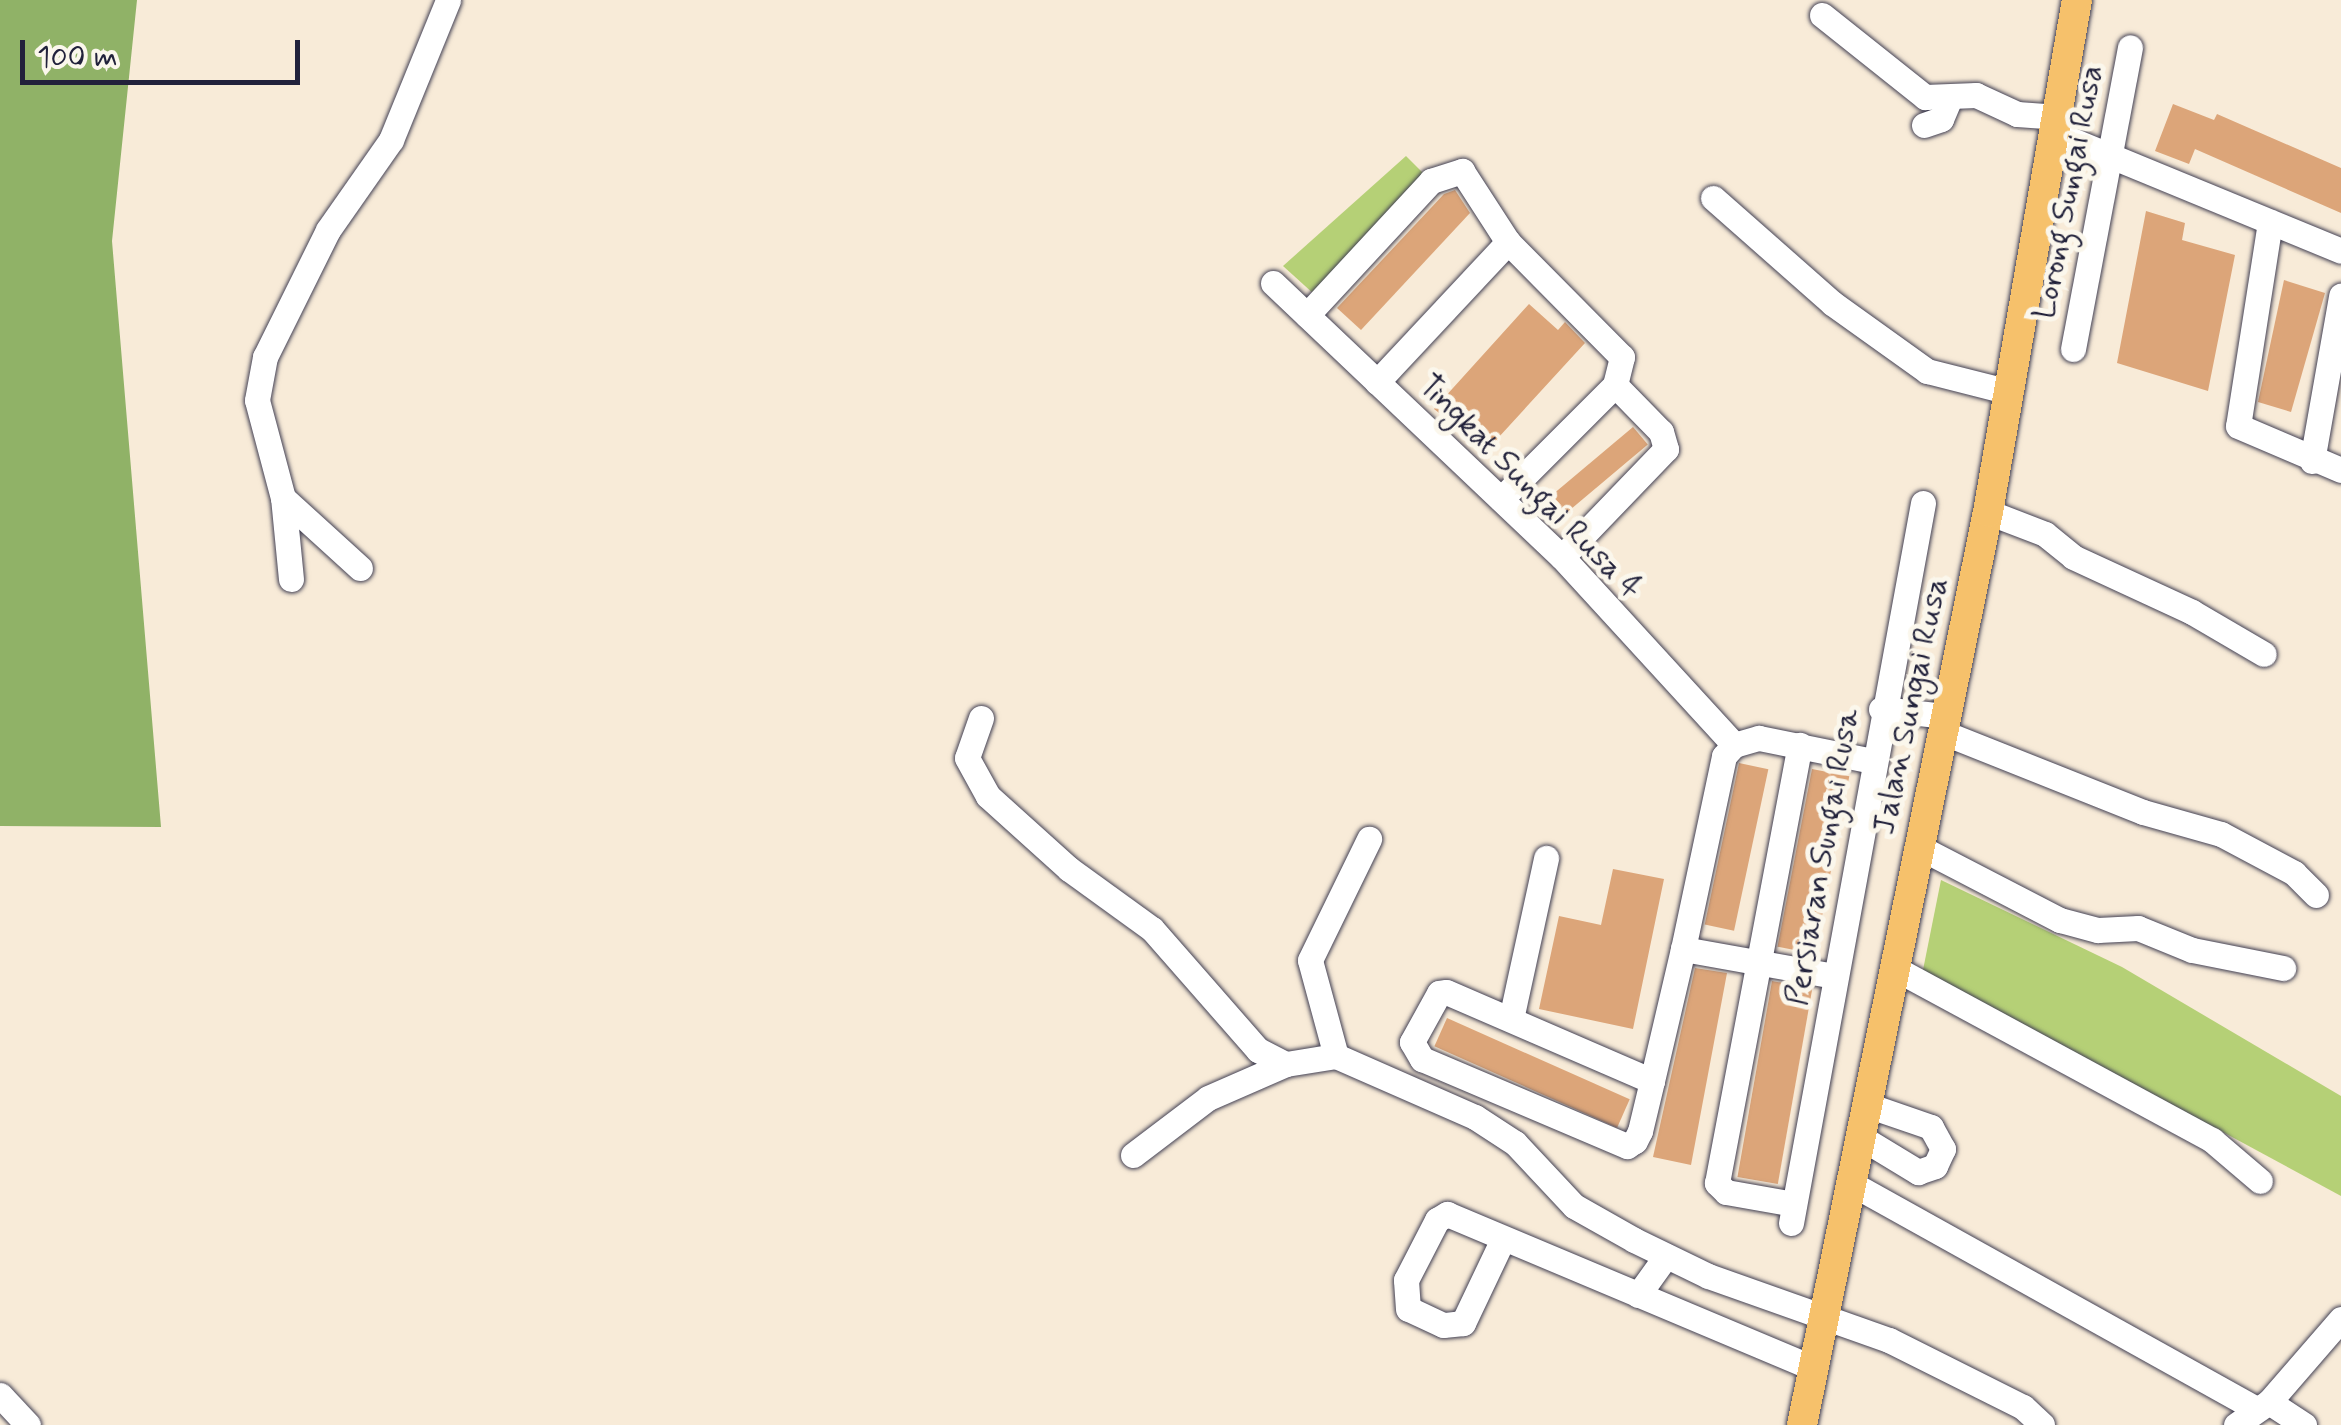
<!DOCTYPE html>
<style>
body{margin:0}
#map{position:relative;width:2341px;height:1425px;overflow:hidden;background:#f8ebd8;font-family:Mynerve,sans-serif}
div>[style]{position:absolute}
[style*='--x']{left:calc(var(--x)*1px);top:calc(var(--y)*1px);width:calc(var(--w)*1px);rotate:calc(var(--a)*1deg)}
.green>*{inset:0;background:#b5d076}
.forest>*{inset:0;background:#90b267}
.building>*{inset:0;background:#dca579;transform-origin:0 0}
.roads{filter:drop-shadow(0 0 2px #424053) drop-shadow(0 0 2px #424053)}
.minor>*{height:25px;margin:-12.5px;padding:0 12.5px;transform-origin:12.5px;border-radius:12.5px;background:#fff}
.major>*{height:30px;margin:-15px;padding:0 15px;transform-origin:15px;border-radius:15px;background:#f6c16b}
span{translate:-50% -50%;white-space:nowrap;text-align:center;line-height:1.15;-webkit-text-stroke:10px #fbf7ec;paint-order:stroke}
.street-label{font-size:32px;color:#22223b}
.scale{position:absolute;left:20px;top:40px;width:280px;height:45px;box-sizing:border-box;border:5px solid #22223b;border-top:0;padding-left:12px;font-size:30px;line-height:35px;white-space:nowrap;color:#22223b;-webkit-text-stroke:8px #fbf7ec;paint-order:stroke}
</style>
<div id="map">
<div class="green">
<i style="clip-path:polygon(1406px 156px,1427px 177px,1315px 295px,1283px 266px)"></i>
<i style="clip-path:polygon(1941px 880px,2122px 967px,2341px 1096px,2341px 1196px,1923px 970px)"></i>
</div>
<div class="forest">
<i style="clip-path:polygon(0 0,137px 0,112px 241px,161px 827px,0 826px)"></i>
</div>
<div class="building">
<i style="clip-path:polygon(2173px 104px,2214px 120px,2217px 114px,2341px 168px,2341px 213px,2195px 149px,2189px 164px,2155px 151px)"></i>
<i style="clip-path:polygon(1455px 190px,1470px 213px,1361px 330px,1337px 308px,1444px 194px)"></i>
<i style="clip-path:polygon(2146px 211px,2185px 223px,2182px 240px,2235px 255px,2208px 391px,2117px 363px)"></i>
<i style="clip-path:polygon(2284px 280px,2325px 293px,2291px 412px,2258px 402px)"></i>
<i style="clip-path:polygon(1529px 304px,1558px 330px,1565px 322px,1585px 343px,1487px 450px,1434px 409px)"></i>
<i style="left:1633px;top:427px;width:23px;height:113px;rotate:50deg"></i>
<i style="left:1739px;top:763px;width:30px;height:165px;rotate:12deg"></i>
<i style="left:1812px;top:769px;width:38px;height:181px;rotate:11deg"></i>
<i style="clip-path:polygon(1613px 869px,1664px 879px,1633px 1029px,1539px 1009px,1559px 916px,1601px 925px)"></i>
<i style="clip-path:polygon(1695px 968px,1727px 973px,1691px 1165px,1653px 1157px)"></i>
<i style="left:1772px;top:981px;width:41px;height:199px;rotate:10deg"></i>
<i style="left:1447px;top:1018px;width:200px;height:31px;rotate:24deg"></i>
</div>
<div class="roads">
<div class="minor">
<i style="--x:1822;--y:15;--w:132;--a:38.5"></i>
<i style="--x:1925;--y:97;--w:51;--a:-2.2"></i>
<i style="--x:1976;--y:95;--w:45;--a:24.9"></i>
<i style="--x:2017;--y:114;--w:42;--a:4.1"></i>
<i style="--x:1924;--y:125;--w:18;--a:-19"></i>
<i style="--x:1941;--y:119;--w:23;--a:-67"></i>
<i style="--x:2055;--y:133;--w:309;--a:22.4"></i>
<i style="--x:1713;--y:198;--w:159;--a:41.4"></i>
<i style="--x:1832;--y:303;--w:117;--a:35.6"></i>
<i style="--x:1927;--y:371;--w:86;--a:14.2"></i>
<i style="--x:2270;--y:222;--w:206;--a:98.9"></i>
<i style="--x:2238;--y:426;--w:112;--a:23.1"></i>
<i style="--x:1273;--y:283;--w:398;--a:43.5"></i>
<i style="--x:1562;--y:557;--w:255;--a:47.5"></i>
<i style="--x:1307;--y:315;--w:183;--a:-47.2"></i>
<i style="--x:1431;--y:181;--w:33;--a:-18"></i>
<i style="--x:1462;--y:171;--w:85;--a:57.1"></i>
<i style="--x:1508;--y:242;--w:162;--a:45.3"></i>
<i style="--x:1622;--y:357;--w:29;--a:104"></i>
<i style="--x:1615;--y:385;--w:161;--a:135"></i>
<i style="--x:2073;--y:349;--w:307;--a:-79.3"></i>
<i style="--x:1377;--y:382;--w:192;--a:-46.9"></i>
<i style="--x:2312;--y:461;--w:168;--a:-80"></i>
<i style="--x:283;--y:498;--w:104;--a:42.3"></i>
<i style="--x:1988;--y:512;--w:61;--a:21.1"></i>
<i style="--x:2045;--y:534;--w:36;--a:39"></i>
<i style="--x:2073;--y:557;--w:131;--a:24.8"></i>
<i style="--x:2192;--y:612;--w:83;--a:30.3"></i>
<i style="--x:1562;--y:557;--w:150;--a:-46.1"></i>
<i style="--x:1666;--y:449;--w:18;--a:-106"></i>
<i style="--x:1661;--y:432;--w:66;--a:-134.4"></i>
<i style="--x:291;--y:579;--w:81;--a:-95.6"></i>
<i style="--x:283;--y:498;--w:101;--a:-104.9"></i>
<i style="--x:257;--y:400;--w:44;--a:-79.5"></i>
<i style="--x:265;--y:357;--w:142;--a:-63.6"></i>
<i style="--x:328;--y:230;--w:110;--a:-55"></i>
<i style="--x:391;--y:140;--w:151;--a:-67.8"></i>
<i style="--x:1881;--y:709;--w:64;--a:6.2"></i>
<i style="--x:981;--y:718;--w:42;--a:109.3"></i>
<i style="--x:967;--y:758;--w:43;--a:61.1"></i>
<i style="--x:988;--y:796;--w:109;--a:42"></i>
<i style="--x:1069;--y:869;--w:102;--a:35.9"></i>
<i style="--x:1152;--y:929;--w:161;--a:48.8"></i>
<i style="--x:1258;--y:1050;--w:31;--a:27"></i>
<i style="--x:1286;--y:1064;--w:51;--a:-9.1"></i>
<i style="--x:1336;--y:1056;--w:152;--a:23.7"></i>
<i style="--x:1475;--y:1117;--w:48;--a:33"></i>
<i style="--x:1515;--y:1143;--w:86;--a:46.9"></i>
<i style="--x:1574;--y:1206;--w:69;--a:29.5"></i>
<i style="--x:1634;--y:1240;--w:82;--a:25.9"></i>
<i style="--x:1708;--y:1276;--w:192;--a:19.5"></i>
<i style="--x:1889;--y:1340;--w:150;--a:26.6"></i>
<i style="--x:2023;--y:1407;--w:26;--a:43"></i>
<i style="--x:1942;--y:732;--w:216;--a:21.7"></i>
<i style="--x:2143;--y:812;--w:81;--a:15.8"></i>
<i style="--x:2221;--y:834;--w:83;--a:28.1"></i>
<i style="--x:2294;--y:873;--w:31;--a:45"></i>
<i style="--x:1917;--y:846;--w:161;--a:27.4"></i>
<i style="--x:2060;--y:920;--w:39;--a:15"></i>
<i style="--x:2098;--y:930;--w:40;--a:-2.9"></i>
<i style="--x:2138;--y:928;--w:58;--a:22.2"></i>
<i style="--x:2192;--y:950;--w:93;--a:11.2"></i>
<i style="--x:1683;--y:949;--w:154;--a:10.1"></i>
<i style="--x:1894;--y:968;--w:362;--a:28.4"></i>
<i style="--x:2212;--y:1140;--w:63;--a:40.5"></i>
<i style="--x:1511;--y:1019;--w:165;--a:-77.7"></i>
<i style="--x:1336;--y:1056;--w:99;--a:-105.2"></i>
<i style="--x:1310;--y:960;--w:135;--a:-64"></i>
<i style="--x:1652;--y:1081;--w:224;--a:-156.6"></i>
<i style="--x:1446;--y:992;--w:7;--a:172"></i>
<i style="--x:1439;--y:993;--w:56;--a:118.9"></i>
<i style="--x:1412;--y:1042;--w:20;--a:60"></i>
<i style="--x:1422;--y:1059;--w:223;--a:23"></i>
<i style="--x:1627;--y:1146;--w:9;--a:-32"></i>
<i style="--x:1635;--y:1141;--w:11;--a:-63"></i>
<i style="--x:1640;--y:1131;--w:51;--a:-76.5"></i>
<i style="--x:1652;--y:1081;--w:136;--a:-76.8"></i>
<i style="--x:1683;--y:949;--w:197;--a:-78"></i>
<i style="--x:1724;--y:756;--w:15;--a:-48"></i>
<i style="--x:1734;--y:745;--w:26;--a:-16"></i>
<i style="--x:1759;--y:738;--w:116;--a:11.4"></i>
<i style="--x:1862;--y:1138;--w:66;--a:31.3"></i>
<i style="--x:1918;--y:1172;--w:18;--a:-19"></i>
<i style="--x:1935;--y:1166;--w:19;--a:-65"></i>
<i style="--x:1943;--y:1149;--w:25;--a:-119"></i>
<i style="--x:1931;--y:1127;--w:68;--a:-161"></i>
<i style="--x:1133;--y:1155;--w:94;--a:-37.2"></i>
<i style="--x:1208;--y:1098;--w:85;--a:-23.6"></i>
<i style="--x:1854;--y:1185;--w:457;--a:29.1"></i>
<i style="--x:1794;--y:1204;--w:69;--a:-170"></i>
<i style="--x:1726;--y:1192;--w:13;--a:-135"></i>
<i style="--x:1717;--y:1183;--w:446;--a:-79.3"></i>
<i style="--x:1791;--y:1223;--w:732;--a:-79.61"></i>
<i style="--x:1502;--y:1241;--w:91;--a:115.4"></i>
<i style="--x:1463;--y:1323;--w:20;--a:174"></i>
<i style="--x:1443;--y:1325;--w:38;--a:-155"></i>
<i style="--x:1408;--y:1309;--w:29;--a:-94"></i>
<i style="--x:1406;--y:1280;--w:68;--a:-62.7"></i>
<i style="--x:1437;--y:1220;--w:12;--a:-31"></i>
<i style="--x:1447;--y:1214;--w:399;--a:22.8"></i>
<i style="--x:1638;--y:1295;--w:48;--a:-54.3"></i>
<i style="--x:0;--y:1395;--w:41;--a:47"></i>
<i style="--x:2269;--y:1402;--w:42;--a:33.3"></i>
<i style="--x:2236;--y:1425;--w:40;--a:-34.9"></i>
<i style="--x:2269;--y:1402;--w:110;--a:-49.1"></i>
</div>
<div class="major">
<i style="--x:1802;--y:1425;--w:932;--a:-78.49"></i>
<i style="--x:1988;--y:512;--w:520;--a:-80.14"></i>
</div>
</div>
<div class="street-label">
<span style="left:2069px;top:192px;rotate:-79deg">Lorong Sungai Rusa</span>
<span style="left:1530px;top:487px;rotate:45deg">Tingkat Sungai Rusa 4</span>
<span style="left:1911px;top:706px;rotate:-78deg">Jalan Sungai Rusa</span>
<span style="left:1823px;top:857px;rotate:-80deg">Persiaran Sungai Rusa</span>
</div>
<div class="scale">100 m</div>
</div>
